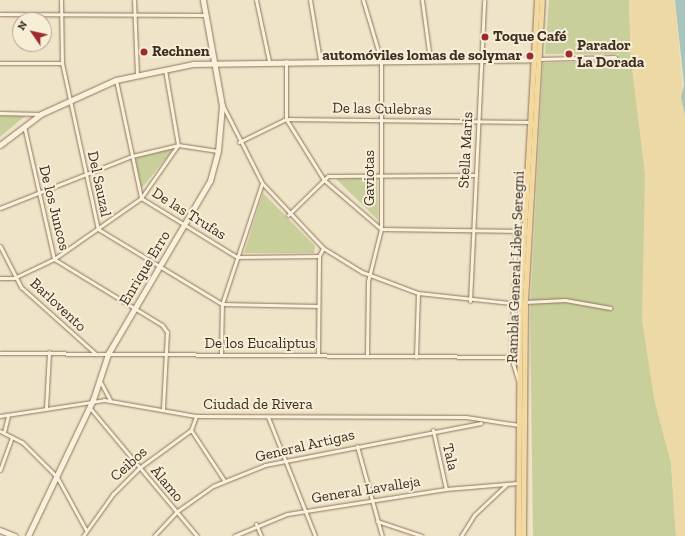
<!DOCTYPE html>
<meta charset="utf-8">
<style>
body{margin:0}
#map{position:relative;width:685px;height:536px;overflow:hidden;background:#f0e4c8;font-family:"Zilla Slab",serif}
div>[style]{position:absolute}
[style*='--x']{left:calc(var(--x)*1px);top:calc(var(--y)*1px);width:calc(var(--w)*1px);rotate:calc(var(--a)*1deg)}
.green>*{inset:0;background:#c9cf9b}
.sand>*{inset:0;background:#ecd9a5}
.water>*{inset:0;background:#a9c4bc}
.roads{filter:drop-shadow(0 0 1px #8d765c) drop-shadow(0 0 1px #8d765c)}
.street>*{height:3px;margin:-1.5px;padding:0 1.5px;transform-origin:1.5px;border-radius:1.5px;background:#faf1dc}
.secondary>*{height:4.5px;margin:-2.25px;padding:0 2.25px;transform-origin:2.25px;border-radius:2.25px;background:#faf1dc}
.primary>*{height:5px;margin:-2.5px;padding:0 2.5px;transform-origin:2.5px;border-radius:2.5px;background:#f3d9a0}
.dots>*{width:11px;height:11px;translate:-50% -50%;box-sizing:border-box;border:2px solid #f7eed8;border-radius:50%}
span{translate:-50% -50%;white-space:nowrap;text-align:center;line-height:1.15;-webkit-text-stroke:4px #f7eed8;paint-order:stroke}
.poi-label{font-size:15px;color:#3d2e20;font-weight:700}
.left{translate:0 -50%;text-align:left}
.right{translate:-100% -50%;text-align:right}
.street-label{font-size:15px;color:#3d2e20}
.north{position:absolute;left:12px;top:12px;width:40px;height:40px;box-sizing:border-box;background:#f7eed8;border:1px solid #ada18e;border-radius:50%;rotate:304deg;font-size:11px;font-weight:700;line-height:16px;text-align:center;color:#3d2e20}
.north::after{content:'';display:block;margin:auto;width:14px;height:18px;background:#9e2a2b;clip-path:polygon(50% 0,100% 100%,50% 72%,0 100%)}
</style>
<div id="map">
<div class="green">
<i style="clip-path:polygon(549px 0,629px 0,631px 58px,645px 173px,654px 398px,671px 463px,676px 536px,533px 536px,530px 314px,543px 63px,610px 61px,620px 54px,545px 54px)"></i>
<i style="clip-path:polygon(0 116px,25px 116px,0 137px)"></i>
<i style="clip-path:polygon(171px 149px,172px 151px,141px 189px,135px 158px)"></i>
<i style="clip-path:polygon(377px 177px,378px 220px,336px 179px)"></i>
<i style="clip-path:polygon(263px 193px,315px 246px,314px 253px,244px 253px)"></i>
</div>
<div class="sand">
<i style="clip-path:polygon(629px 0,675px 0,685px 115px,685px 536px,676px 536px,671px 463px,654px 398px,642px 320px,645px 173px,631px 58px)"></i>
</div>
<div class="water">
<i style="clip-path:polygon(675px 0,685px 0,685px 115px,681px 97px,684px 85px)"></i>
</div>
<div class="roads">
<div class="street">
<i style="--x:61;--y:0;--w:63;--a:89.1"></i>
<i style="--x:62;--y:63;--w:170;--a:77.8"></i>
<i style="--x:98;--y:229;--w:145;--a:31.2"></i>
<i style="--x:222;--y:304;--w:96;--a:1.2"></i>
<i style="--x:134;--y:0;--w:75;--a:87.7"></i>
<i style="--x:256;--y:0;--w:62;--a:78"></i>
<i style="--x:310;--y:0;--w:61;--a:80.5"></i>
<i style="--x:363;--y:0;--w:63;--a:73.3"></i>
<i style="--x:381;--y:60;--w:169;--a:90"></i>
<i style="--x:381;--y:229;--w:54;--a:104"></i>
<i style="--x:368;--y:281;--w:75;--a:90.8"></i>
<i style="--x:422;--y:0;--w:60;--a:82.3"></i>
<i style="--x:0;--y:14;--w:206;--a:0.3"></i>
<i style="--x:538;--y:59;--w:77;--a:-1.5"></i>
<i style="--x:286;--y:61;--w:58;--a:90"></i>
<i style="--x:286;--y:119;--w:72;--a:58.1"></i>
<i style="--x:324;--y:180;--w:75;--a:40.7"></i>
<i style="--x:381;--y:229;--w:142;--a:0.8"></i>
<i style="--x:0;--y:63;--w:62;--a:0"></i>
<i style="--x:116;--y:80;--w:121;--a:78"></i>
<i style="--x:141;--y:198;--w:113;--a:31.6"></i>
<i style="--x:237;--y:257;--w:82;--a:-0.7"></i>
<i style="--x:223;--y:106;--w:86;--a:63.1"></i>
<i style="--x:262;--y:183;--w:89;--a:46.8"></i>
<i style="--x:323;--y:248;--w:46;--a:31.6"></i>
<i style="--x:362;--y:272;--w:60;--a:20.6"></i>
<i style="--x:418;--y:293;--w:103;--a:6.2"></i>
<i style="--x:0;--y:113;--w:40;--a:1.4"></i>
<i style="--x:24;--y:126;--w:136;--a:77.3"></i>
<i style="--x:54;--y:259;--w:127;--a:31.4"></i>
<i style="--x:162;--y:325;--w:9;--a:54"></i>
<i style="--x:167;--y:332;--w:77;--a:93"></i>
<i style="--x:239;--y:142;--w:52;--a:-26.1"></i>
<i style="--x:286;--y:119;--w:243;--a:0.7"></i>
<i style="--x:0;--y:208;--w:142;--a:-21.5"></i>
<i style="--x:132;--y:156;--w:47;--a:-13.4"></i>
<i style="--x:178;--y:145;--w:40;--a:8.5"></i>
<i style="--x:288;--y:215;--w:56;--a:-44.3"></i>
<i style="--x:328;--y:176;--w:148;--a:-0.4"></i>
<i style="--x:516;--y:231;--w:126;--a:92.3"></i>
<i style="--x:511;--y:357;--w:24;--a:73"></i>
<i style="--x:0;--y:246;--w:46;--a:62.9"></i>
<i style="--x:21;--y:287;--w:101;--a:41.8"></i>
<i style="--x:0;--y:278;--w:14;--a:0"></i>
<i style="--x:14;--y:278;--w:44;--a:-25.4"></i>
<i style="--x:54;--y:259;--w:106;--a:-35"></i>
<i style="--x:141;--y:198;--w:65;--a:-55.1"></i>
<i style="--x:178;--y:145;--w:76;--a:-99.8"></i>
<i style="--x:470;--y:301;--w:301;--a:-87.3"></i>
<i style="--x:525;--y:302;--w:40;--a:-2.9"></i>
<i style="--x:565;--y:300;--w:46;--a:10.1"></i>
<i style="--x:0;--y:353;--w:519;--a:0.44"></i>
<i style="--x:221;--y:354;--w:50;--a:-88.9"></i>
<i style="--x:222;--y:304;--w:127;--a:-71.7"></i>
<i style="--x:318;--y:355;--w:99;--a:-89.4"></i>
<i style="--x:319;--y:256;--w:9;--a:-63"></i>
<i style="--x:416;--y:357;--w:64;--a:-88.2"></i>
<i style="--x:101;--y:383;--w:19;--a:62"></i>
<i style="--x:46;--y:408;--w:56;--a:-86.9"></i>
<i style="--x:90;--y:408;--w:167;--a:50.1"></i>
<i style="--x:0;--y:416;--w:105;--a:-8.7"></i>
<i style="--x:104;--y:400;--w:93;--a:9.9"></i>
<i style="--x:196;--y:416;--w:270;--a:0.2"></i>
<i style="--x:466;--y:417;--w:53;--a:8.7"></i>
<i style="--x:268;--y:417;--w:128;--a:68.4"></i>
<i style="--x:191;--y:430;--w:60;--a:56.6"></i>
<i style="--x:433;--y:430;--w:60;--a:77.6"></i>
<i style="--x:0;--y:431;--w:25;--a:27"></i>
<i style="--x:22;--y:442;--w:49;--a:45"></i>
<i style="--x:57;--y:477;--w:60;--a:61.3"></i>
<i style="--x:4;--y:432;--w:16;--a:-76"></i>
<i style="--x:357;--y:446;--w:93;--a:74.5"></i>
<i style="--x:0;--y:470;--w:35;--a:-70"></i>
<i style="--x:377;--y:521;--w:47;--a:18.4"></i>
<i style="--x:256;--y:524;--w:13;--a:67"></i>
<i style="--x:83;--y:536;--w:52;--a:-54.5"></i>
<i style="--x:113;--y:494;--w:37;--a:-45"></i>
<i style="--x:139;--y:468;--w:64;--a:-36.2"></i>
<i style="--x:191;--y:430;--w:15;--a:-70"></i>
<i style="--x:154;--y:536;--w:33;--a:-47"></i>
<i style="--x:176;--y:512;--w:45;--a:-35.1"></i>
<i style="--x:213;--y:486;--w:56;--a:-22"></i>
<i style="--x:265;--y:465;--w:220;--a:-11"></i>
<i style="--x:234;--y:536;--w:57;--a:-22.5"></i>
<i style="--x:287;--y:514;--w:161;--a:-8.9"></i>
<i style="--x:446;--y:489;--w:72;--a:-4.8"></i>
<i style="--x:461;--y:536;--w:25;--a:-58"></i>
<i style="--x:474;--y:515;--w:45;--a:-43.2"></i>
</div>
<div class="secondary">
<i style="--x:0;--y:145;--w:51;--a:-37.1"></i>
<i style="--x:41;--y:114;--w:82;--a:-24.4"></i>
<i style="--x:116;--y:80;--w:79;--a:-11.7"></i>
<i style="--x:193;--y:64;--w:344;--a:-0.8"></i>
<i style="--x:0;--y:530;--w:16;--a:22"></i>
<i style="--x:28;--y:536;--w:151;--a:-64.5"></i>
<i style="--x:93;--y:400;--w:48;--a:-71.9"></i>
<i style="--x:108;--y:354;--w:201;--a:-59.5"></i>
<i style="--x:210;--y:181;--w:31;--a:-75"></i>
<i style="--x:218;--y:151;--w:45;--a:-84.9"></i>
<i style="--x:222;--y:106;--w:108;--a:-100.2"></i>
</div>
<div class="primary">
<i style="--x:518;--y:536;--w:232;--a:-89.5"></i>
<i style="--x:520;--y:304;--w:304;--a:-86.8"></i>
<i style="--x:523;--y:536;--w:234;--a:-89.5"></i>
<i style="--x:525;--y:302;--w:302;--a:-86.8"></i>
</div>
</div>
<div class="dots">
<i style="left:485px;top:37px;background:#9e2a2b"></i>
<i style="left:144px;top:52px;background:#9e2a2b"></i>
<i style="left:569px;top:54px;background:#9e2a2b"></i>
<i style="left:530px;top:56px;background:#9e2a2b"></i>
</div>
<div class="poi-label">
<span class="left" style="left:493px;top:37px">Toque Café</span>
<span class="left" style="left:577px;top:54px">Parador<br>La Dorada</span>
<span class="left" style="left:152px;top:52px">Rechnen</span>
<span class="right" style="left:522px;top:56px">automóviles lomas de solymar</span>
</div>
<div class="street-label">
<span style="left:382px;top:109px;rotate:1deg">De las Culebras</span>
<span style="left:466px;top:150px;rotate:-87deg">Stella Maris</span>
<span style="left:370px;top:178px;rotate:-90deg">Gaviotas</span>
<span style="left:99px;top:184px;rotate:78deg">Del Sauzal</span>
<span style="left:54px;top:208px;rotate:76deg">De los Juncos</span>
<span style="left:189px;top:214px;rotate:32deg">De las Trufas</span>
<span style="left:516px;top:267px;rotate:-88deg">Rambla General Liber Seregni</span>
<span style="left:145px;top:268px;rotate:-59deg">Enrique Erro</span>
<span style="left:58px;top:305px;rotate:43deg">Barlovento</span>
<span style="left:260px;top:344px">De los Eucaliptus</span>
<span style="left:258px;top:405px">Ciudad de Rivera</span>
<span style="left:305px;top:446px;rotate:-13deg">General Artigas</span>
<span style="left:450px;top:457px;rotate:77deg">Tala</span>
<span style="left:129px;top:464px;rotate:-42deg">Ceibos</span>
<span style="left:167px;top:484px;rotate:50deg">Álamo</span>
<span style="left:366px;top:490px;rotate:-9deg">General Lavalleja</span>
</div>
<div class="north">N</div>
</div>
